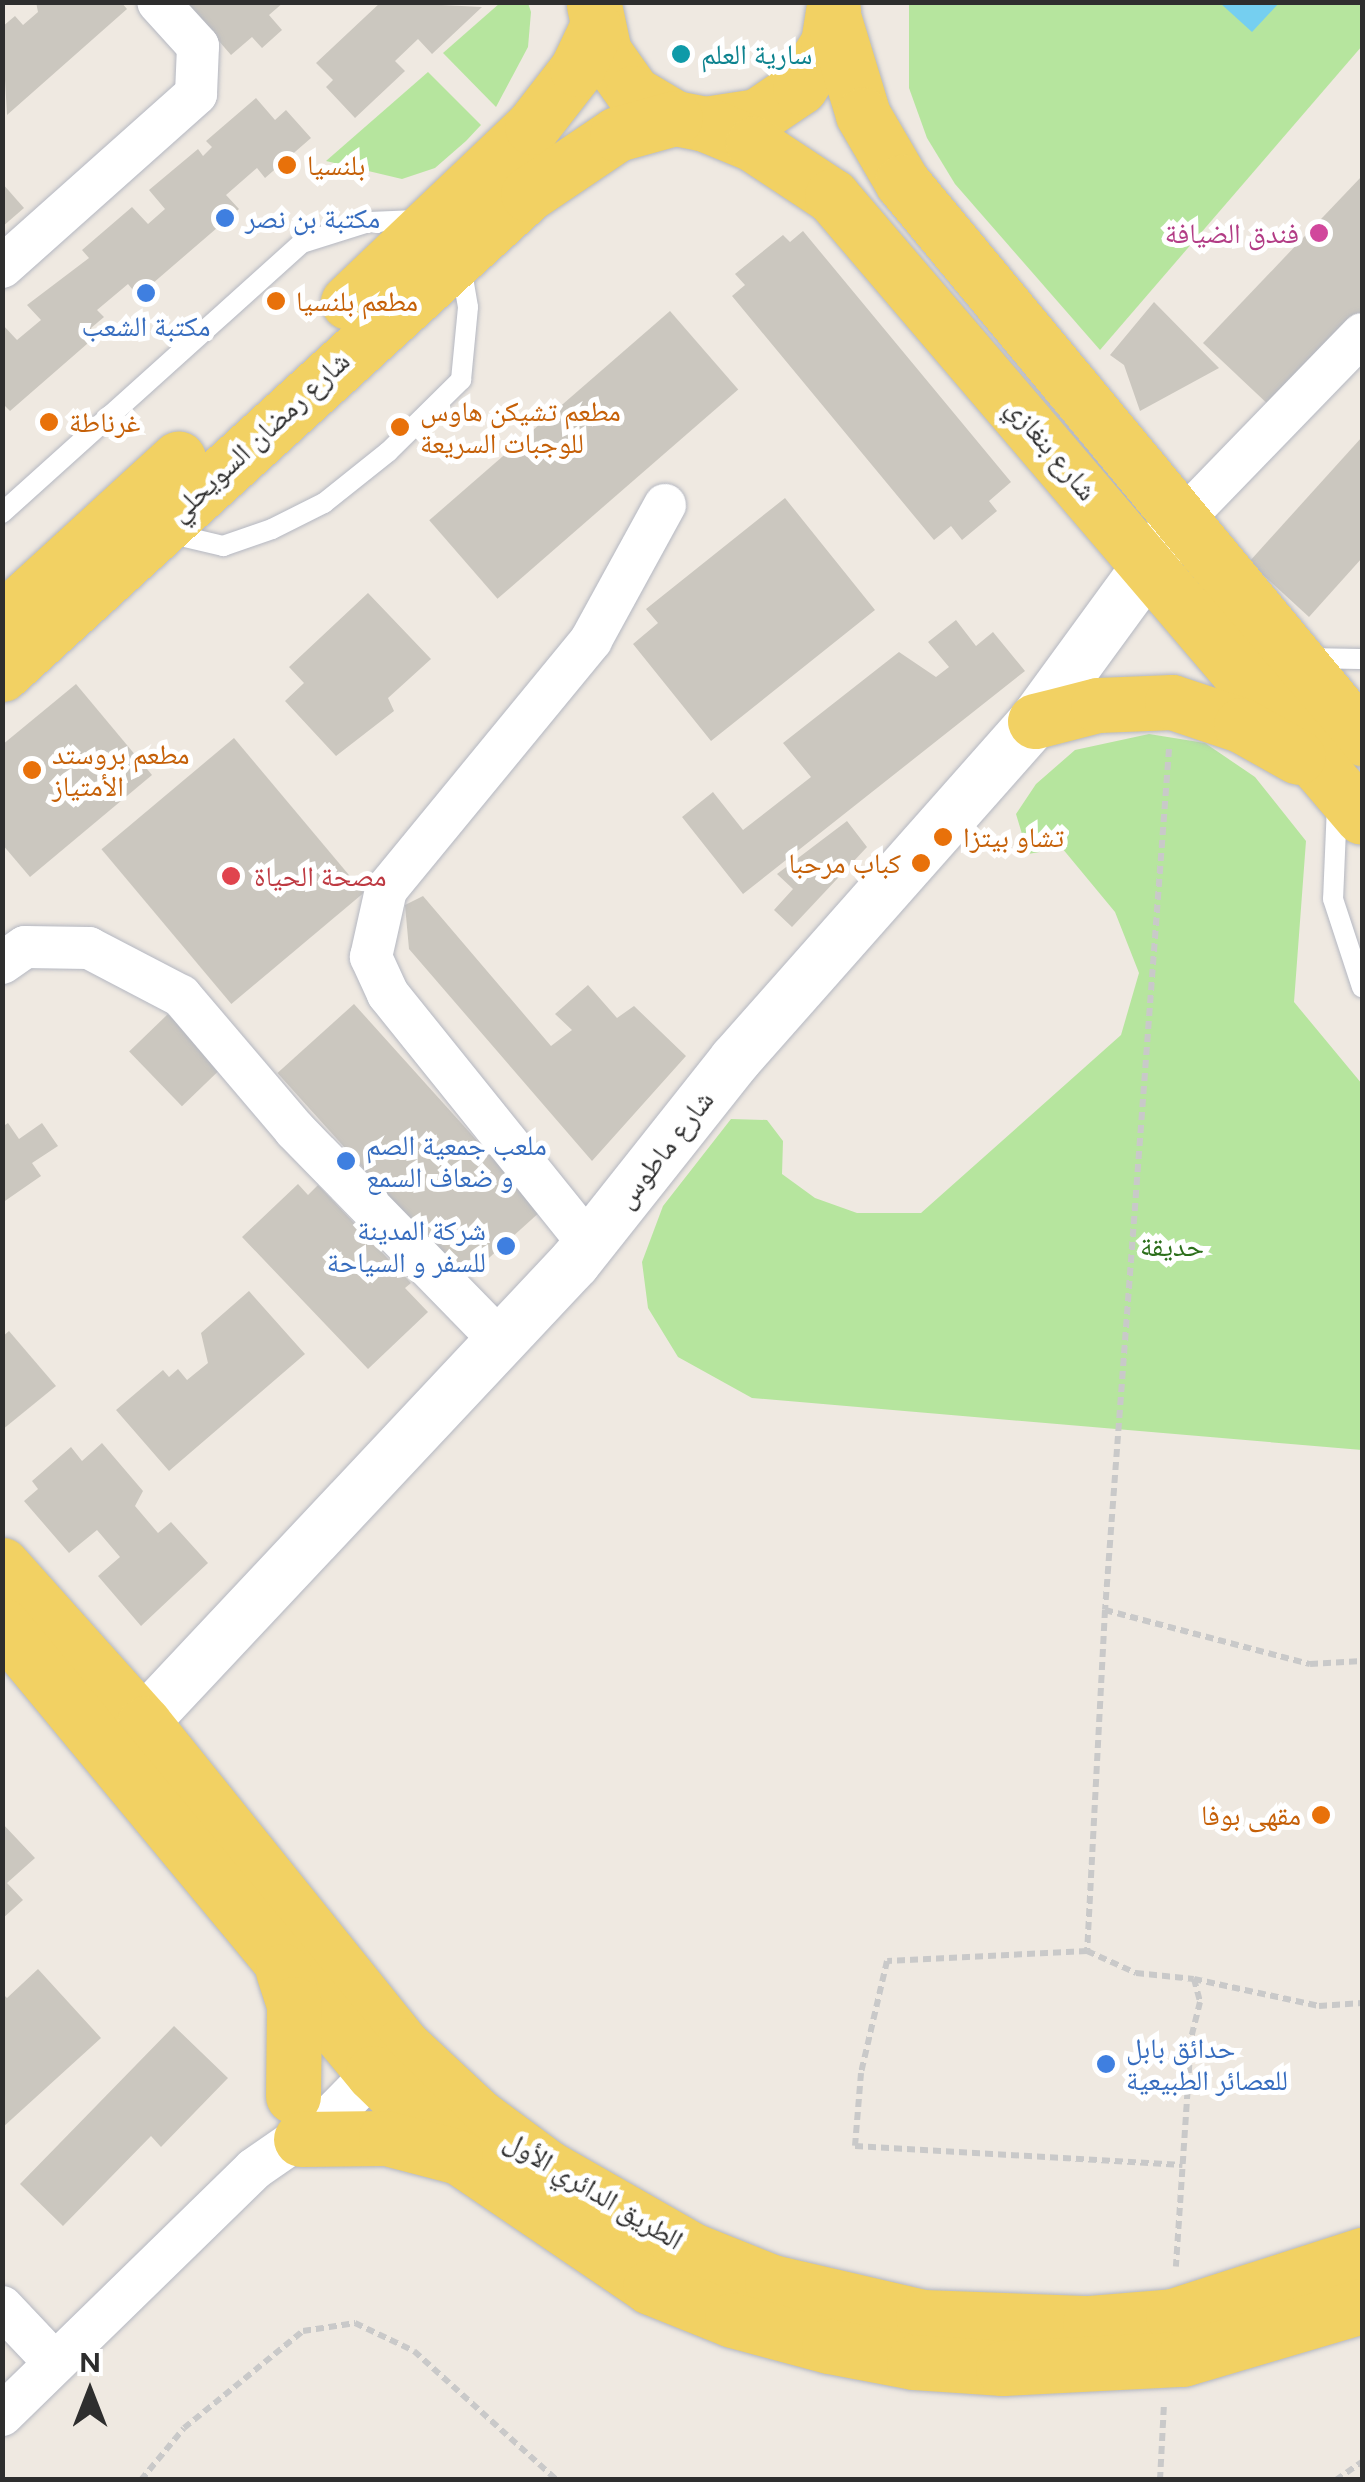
<!DOCTYPE html>
<meta charset="utf-8">
<style>
body{margin:0}
#map{position:relative;width:1365px;height:2482px;overflow:hidden;background:#efe9e1;font-family:Figtree,"Noto Naskh Arabic",sans-serif}
div>[style]{position:absolute}
[style*='--x']{left:calc(var(--x)*1px);top:calc(var(--y)*1px);width:calc(var(--w)*1px);rotate:calc(var(--a)*1deg)}
.green>*{inset:0;background:#b6e59e}
.water>*{inset:0;background:#75cff0}
.building>*{inset:0;background:#cbc7bf;transform-origin:0 0}
.path>*{height:6px;margin-top:-3px;transform-origin:0;background:repeating-linear-gradient(90deg,#c9c9c9 0 8px,transparent 0 13px)}
.roads{filter:drop-shadow(0 0 2px #b4b7c1) drop-shadow(0 0 2px #b4b7c1)}
.service>*{height:20px;margin:-10px;padding:0 10px;transform-origin:10px;border-radius:10px;background:#fff}
.minor>*{height:42px;margin:-21px;padding:0 21px;transform-origin:21px;border-radius:21px;background:#fff}
.tertiary>*{height:52px;margin:-26px;padding:0 26px;transform-origin:26px;border-radius:26px;background:#fff}
.primary>*{height:55px;margin:-27.5px;padding:0 27.5px;transform-origin:27.5px;border-radius:27.5px;background:#f2d163}
.dots>*{width:28px;height:28px;translate:-50% -50%;box-sizing:border-box;border:5px solid #fff;border-radius:50%}
span{translate:-50% -50%;white-space:nowrap;text-align:center;line-height:1.15;-webkit-text-stroke:10px #fff;paint-order:stroke}
.culture-label{font-size:28px;color:#0d838f}
.left{translate:0 -50%;text-align:left}
.food-label{font-size:28px;color:#c56008}
.right{translate:-100% -50%;text-align:right}
.shop-label{font-size:28px;color:#366cbe}
.hotel-label{font-size:28px;color:#b23c85}
.street-label{font-size:28px;color:#2e2e2e}
.health-label{font-size:28px;color:#be3a42}
.park-label{font-size:28px;color:#2c6e1b}
.frame{position:absolute;inset:0;border:5px solid #2e2e2e;pointer-events:none}
.north{position:absolute;left:40px;top:2342px;width:100px;height:100px;-webkit-text-stroke:8px #fff;paint-order:stroke;rotate:0deg;font-size:28px;font-weight:700;line-height:40px;text-align:center;color:#2e2e2e}
.north::after{content:'';display:block;margin:auto;width:35px;height:45px;background:#2e2e2e;clip-path:polygon(50% 0,100% 100%,50% 72%,0 100%)}
</style>
<div id="map">
<div class="green">
<i style="clip-path:polygon(500px 3px,528px 3px,531px 12px,528px 47px,496px 107px,443px 53px)"></i>
<i style="clip-path:polygon(909px 3px,1362px 3px,1362px 46px,1100px 350px,955px 184px,927px 138px,909px 88px)"></i>
<i style="clip-path:polygon(428px 72px,481px 125px,466px 141px,435px 168px,402px 179px,326px 161px)"></i>
<i style="clip-path:polygon(1149px 734px,1205px 743px,1255px 777px,1306px 841px,1294px 1002px,1362px 1084px,1362px 1450px,752px 1398px,678px 1357px,648px 1308px,642px 1262px,663px 1206px,731px 1119px,767px 1120px,783px 1141px,782px 1174px,815px 1198px,857px 1213px,921px 1213px,1121px 1035px,1139px 973px,1115px 912px,1062px 848px,1028px 854px,1016px 814px,1036px 784px,1075px 750px)"></i>
</div>
<div class="water">
<i style="clip-path:polygon(1220px 3px,1279px 3px,1252px 32px)"></i>
</div>
<div class="building">
<i style="clip-path:polygon(36px 2px,121px 2px,127px 9px,7px 115px,2px 27px,15px 16px,23px 25px,38px 12px)"></i>
<i style="clip-path:polygon(185px 2px,284px 2px,269px 15px,282px 30px,262px 48px,252px 37px,231px 55px)"></i>
<i style="clip-path:polygon(381px 2px,482px 7px,432px 54px,418px 39px,395px 61px,405px 71px,355px 118px,326px 87px,333px 80px,316px 63px)"></i>
<i style="clip-path:polygon(256px 98px,275px 120px,286px 110px,311px 138px,265px 178px,257px 168px,226px 195px,239px 209px,138px 296px,128px 284px,97px 310px,104px 317px,91px 328px,95px 337px,10px 411px,2px 403px,2px 324px,17px 340px,41px 320px,27px 305px,89px 258px,82px 250px,132px 207px,148px 224px,165px 209px,149px 190px,198px 149px,203px 156px,212px 147px,206px 141px)"></i>
<i style="clip-path:polygon(1362px 176px,1362px 315px,1273px 409px,1203px 343px)"></i>
<i style="clip-path:polygon(2px 183px,24px 208px,2px 227px)"></i>
<i style="clip-path:polygon(803px 231px,1011px 482px,989px 501px,997px 511px,962px 540px,951px 526px,934px 540px,732px 296px,745px 285px,735px 274px,783px 235px,790px 242px)"></i>
<i style="clip-path:polygon(1154px 302px,1219px 368px,1140px 411px,1124px 365px,1110px 355px)"></i>
<i style="left:670px;top:311px;width:104px;height:319px;rotate:49deg"></i>
<i style="clip-path:polygon(1362px 437px,1362px 558px,1309px 617px,1249px 562px)"></i>
<i style="clip-path:polygon(785px 498px,875px 610px,711px 741px,633px 644px,658px 623px,646px 609px)"></i>
<i style="clip-path:polygon(368px 593px,431px 659px,388px 698px,394px 711px,336px 756px,285px 701px,304px 683px,289px 667px)"></i>
<i style="clip-path:polygon(956px 620px,976px 646px,993px 632px,1025px 671px,743px 894px,682px 817px,713px 792px,743px 830px,811px 777px,783px 743px,899px 652px,936px 677px,949px 667px,928px 642px)"></i>
<i style="clip-path:polygon(76px 684px,152px 775px,30px 877px,2px 844px,2px 745px)"></i>
<i style="left:234px;top:738px;width:202px;height:173px;rotate:50deg"></i>
<i style="clip-path:polygon(847px 821px,867px 847px,792px 927px,774px 910px,793px 889px,777px 874px)"></i>
<i style="clip-path:polygon(423px 896px,551px 1046px,572px 1030px,555px 1014px,588px 985px,617px 1018px,634px 1006px,686px 1056px,592px 1161px,409px 949px,405px 905px)"></i>
<i style="left:354px;top:1004px;width:279px;height:103px;rotate:48deg"></i>
<i style="left:168px;top:1014px;width:76px;height:54px;rotate:46deg"></i>
<i style="clip-path:polygon(8px 1123px,19px 1139px,42px 1123px,58px 1146px,32px 1163px,41px 1176px,2px 1203px,2px 1127px)"></i>
<i style="clip-path:polygon(298px 1184px,308px 1195px,318px 1185px,411px 1283px,405px 1288px,428px 1312px,368px 1369px,242px 1237px)"></i>
<i style="clip-path:polygon(249px 1291px,305px 1354px,169px 1471px,116px 1410px,163px 1370px,169px 1377px,178px 1369px,187px 1380px,208px 1363px,201px 1333px)"></i>
<i style="clip-path:polygon(9px 1331px,56px 1386px,2px 1430px,2px 1337px)"></i>
<i style="clip-path:polygon(102px 1443px,143px 1491px,135px 1506px,158px 1533px,171px 1522px,208px 1563px,141px 1626px,98px 1576px,120px 1557px,97px 1530px,69px 1553px,24px 1501px,38px 1489px,32px 1481px,71px 1447px,82px 1461px)"></i>
<i style="clip-path:polygon(2px 1823px,35px 1858px,7px 1883px,23px 1900px,2px 1919px)"></i>
<i style="clip-path:polygon(38px 1969px,101px 2038px,2px 2128px,2px 1993px,7px 1998px)"></i>
<i style="clip-path:polygon(174px 2026px,228px 2078px,161px 2147px,151px 2136px,63px 2226px,20px 2184px)"></i>
</div>
<div class="path">
<i style="--x:1169;--y:749;--w:863;--a:94.25"></i>
<i style="--x:1105;--y:1610;--w:341;--a:93"></i>
<i style="--x:1087;--y:1951;--w:54;--a:24.2"></i>
<i style="--x:1136;--y:1973;--w:58;--a:5.9"></i>
<i style="--x:1194;--y:1979;--w:24;--a:75"></i>
<i style="--x:1200;--y:2002;--w:38;--a:104"></i>
<i style="--x:1191;--y:2039;--w:228;--a:93.8"></i>
<i style="--x:1105;--y:1610;--w:212;--a:14.8"></i>
<i style="--x:1310;--y:1664;--w:52;--a:-3.3"></i>
<i style="--x:1087;--y:1951;--w:200;--a:177.1"></i>
<i style="--x:887;--y:1961;--w:115;--a:103.1"></i>
<i style="--x:861;--y:2073;--w:73;--a:94.7"></i>
<i style="--x:855;--y:2146;--w:328;--a:3.3"></i>
<i style="--x:1194;--y:1979;--w:128;--a:12.2"></i>
<i style="--x:1319;--y:2006;--w:43;--a:-4"></i>
<i style="--x:141;--y:2480;--w:67;--a:-50.4"></i>
<i style="--x:184;--y:2428;--w:154;--a:-39.2"></i>
<i style="--x:303;--y:2331;--w:53;--a:-8.7"></i>
<i style="--x:355;--y:2323;--w:65;--a:25.4"></i>
<i style="--x:414;--y:2351;--w:193;--a:42.1"></i>
<i style="--x:1160;--y:2480;--w:76;--a:-87"></i>
<i style="--x:1336;--y:2480;--w:32;--a:-35"></i>
</div>
<div class="roads">
<div class="service">
<i style="--x:2;--y:513;--w:404;--a:-42"></i>
<i style="--x:302;--y:243;--w:70;--a:-17.4"></i>
<i style="--x:369;--y:222;--w:48;--a:-2.4"></i>
<i style="--x:168;--y:533;--w:57;--a:13.3"></i>
<i style="--x:223;--y:546;--w:52;--a:-19.1"></i>
<i style="--x:272;--y:529;--w:58;--a:-26.6"></i>
<i style="--x:324;--y:503;--w:82;--a:-38.6"></i>
<i style="--x:388;--y:452;--w:103;--a:-44.6"></i>
<i style="--x:461;--y:380;--w:73;--a:-84.5"></i>
<i style="--x:468;--y:307;--w:42;--a:-99.7"></i>
<i style="--x:1305;--y:658;--w:57;--a:1"></i>
<i style="--x:1337;--y:805;--w:94;--a:92.4"></i>
<i style="--x:1333;--y:899;--w:93;--a:71.8"></i>
</div>
<div class="minor">
<i style="--x:2;--y:267;--w:260;--a:-41.7"></i>
<i style="--x:196;--y:94;--w:48;--a:-87.6"></i>
<i style="--x:198;--y:46;--w:59;--a:-132.3"></i>
<i style="--x:1184;--y:518;--w:256;--a:-45.9"></i>
<i style="--x:2;--y:963;--w:28;--a:-35"></i>
<i style="--x:25;--y:947;--w:64;--a:0.9"></i>
<i style="--x:89;--y:948;--w:104;--a:27.6"></i>
<i style="--x:181;--y:996;--w:175;--a:49.6"></i>
<i style="--x:294;--y:1129;--w:299;--a:45.7"></i>
<i style="--x:589;--y:1244;--w:321;--a:-128.8"></i>
<i style="--x:388;--y:994;--w:41;--a:-114.7"></i>
<i style="--x:371;--y:957;--w:69;--a:-77.4"></i>
<i style="--x:386;--y:890;--w:323;--a:-50.6"></i>
<i style="--x:591;--y:640;--w:154;--a:-61.3"></i>
<i style="--x:2;--y:2307;--w:77;--a:46.6"></i>
<i style="--x:2;--y:2415;--w:352;--a:-44.3"></i>
<i style="--x:254;--y:2169;--w:95;--a:-34.7"></i>
<i style="--x:332;--y:2115;--w:88;--a:-45.5"></i>
</div>
<div class="tertiary">
<i style="--x:114;--y:1753;--w:673;--a:-46.8"></i>
<i style="--x:575;--y:1262;--w:258;--a:-51.6"></i>
<i style="--x:735;--y:1060;--w:453;--a:-48.5"></i>
<i style="--x:1035;--y:721;--w:233;--a:-53.9"></i>
</div>
<div class="primary">
<i style="--x:594;--y:5;--w:48;--a:78"></i>
<i style="--x:604;--y:52;--w:50;--a:54.7"></i>
<i style="--x:633;--y:93;--w:49;--a:30.8"></i>
<i style="--x:675;--y:118;--w:31;--a:11"></i>
<i style="--x:705;--y:124;--w:53;--a:-8.7"></i>
<i style="--x:757;--y:116;--w:52;--a:-34"></i>
<i style="--x:800;--y:87;--w:52;--a:-57.5"></i>
<i style="--x:828;--y:43;--w:33;--a:-81"></i>
<i style="--x:833;--y:16;--w:103;--a:73.1"></i>
<i style="--x:863;--y:115;--w:78;--a:59.8"></i>
<i style="--x:902;--y:182;--w:722;--a:50.4"></i>
<i style="--x:705;--y:124;--w:52;--a:22.6"></i>
<i style="--x:753;--y:144;--w:95;--a:33.4"></i>
<i style="--x:832;--y:196;--w:816;--a:49.52"></i>
<i style="--x:348;--y:302;--w:254;--a:-43.6"></i>
<i style="--x:532;--y:127;--w:73;--a:-52.2"></i>
<i style="--x:577;--y:69;--w:44;--a:-64.6"></i>
<i style="--x:2;--y:620;--w:239;--a:-42.5"></i>
<i style="--x:2;--y:674;--w:712;--a:-42.38"></i>
<i style="--x:528;--y:194;--w:107;--a:-34"></i>
<i style="--x:617;--y:134;--w:60;--a:-15.4"></i>
<i style="--x:1035;--y:721;--w:65;--a:-14.3"></i>
<i style="--x:1098;--y:705;--w:74;--a:-2.3"></i>
<i style="--x:1172;--y:702;--w:73;--a:18.4"></i>
<i style="--x:1241;--y:725;--w:65;--a:29.3"></i>
<i style="--x:2;--y:1565;--w:213;--a:48.2"></i>
<i style="--x:144;--y:1724;--w:412;--a:51.2"></i>
<i style="--x:402;--y:2045;--w:104;--a:43.1"></i>
<i style="--x:478;--y:2116;--w:87;--a:36.6"></i>
<i style="--x:548;--y:2168;--w:166;--a:29.7"></i>
<i style="--x:692;--y:2250;--w:86;--a:21.8"></i>
<i style="--x:772;--y:2282;--w:155;--a:13.1"></i>
<i style="--x:923;--y:2317;--w:167;--a:2.1"></i>
<i style="--x:1090;--y:2323;--w:83;--a:-4.8"></i>
<i style="--x:1173;--y:2316;--w:199;--a:-17.9"></i>
<i style="--x:2;--y:1625;--w:582;--a:50.37"></i>
<i style="--x:373;--y:2073;--w:120;--a:44.3"></i>
<i style="--x:459;--y:2157;--w:231;--a:34.2"></i>
<i style="--x:650;--y:2287;--w:88;--a:21.9"></i>
<i style="--x:732;--y:2320;--w:100;--a:15"></i>
<i style="--x:829;--y:2346;--w:86;--a:10.7"></i>
<i style="--x:914;--y:2362;--w:89;--a:3.9"></i>
<i style="--x:1003;--y:2368;--w:180;--a:-2.9"></i>
<i style="--x:1183;--y:2359;--w:187;--a:-16.5"></i>
<i style="--x:283;--y:1971;--w:35;--a:72"></i>
<i style="--x:294;--y:2004;--w:92;--a:90.6"></i>
<i style="--x:301;--y:2139;--w:85;--a:-0.7"></i>
<i style="--x:386;--y:2138;--w:71;--a:14.6"></i>
</div>
</div>
<div class="dots">
<i style="left:681px;top:54px;background:#0f9aa8"></i>
<i style="left:287px;top:165px;background:#e8710a"></i>
<i style="left:225px;top:218px;background:#3f7fe0"></i>
<i style="left:1319px;top:233px;background:#d1479c"></i>
<i style="left:146px;top:293px;background:#3f7fe0"></i>
<i style="left:276px;top:301px;background:#e8710a"></i>
<i style="left:49px;top:422px;background:#e8710a"></i>
<i style="left:400px;top:427px;background:#e8710a"></i>
<i style="left:32px;top:770px;background:#e8710a"></i>
<i style="left:943px;top:837px;background:#e8710a"></i>
<i style="left:921px;top:863px;background:#e8710a"></i>
<i style="left:231px;top:876px;background:#e0444e"></i>
<i style="left:346px;top:1161px;background:#3f7fe0"></i>
<i style="left:506px;top:1246px;background:#3f7fe0"></i>
<i style="left:1321px;top:1815px;background:#e8710a"></i>
<i style="left:1106px;top:2064px;background:#3f7fe0"></i>
</div>
<div class="culture-label">
<span class="left" style="left:701px;top:54px">سارية العلم</span>
</div>
<div class="food-label">
<span class="left" style="left:307px;top:165px">بلنسيا</span>
<span class="left" style="left:296px;top:301px">مطعم بلنسيا</span>
<span class="left" style="left:420px;top:427px">مطعم تشيكن هاوس<br>للوجبات السريعة</span>
<span class="left" style="left:69px;top:422px">غرناطة</span>
<span class="left" style="left:52px;top:770px">مطعم بروستد<br>الأمتياز</span>
<span class="left" style="left:963px;top:837px">تشاو بيتزا</span>
<span class="right" style="left:901px;top:863px">كباب مرحبا</span>
<span class="right" style="left:1301px;top:1815px">مقهى بوفا</span>
</div>
<div class="shop-label">
<span class="left" style="left:245px;top:218px">مكتبة بن نصر</span>
<span style="left:146px;top:326px">مكتبة الشعب</span>
<span class="left" style="left:366px;top:1161px">ملعب جمعية الصم<br>و ضعاف السمع</span>
<span class="right" style="left:486px;top:1246px">شركة المدينة<br>للسفر و السياحة</span>
<span class="left" style="left:1126px;top:2064px">حدائق بابل<br>للعصائر الطبيعية</span>
</div>
<div class="hotel-label">
<span class="right" style="left:1299px;top:233px">فندق الضيافة</span>
</div>
<div class="street-label">
<span style="left:259px;top:436px;rotate:-43deg">شارع رمضان السويحلي</span>
<span style="left:1052px;top:449px;rotate:50deg">شارع بنغازي</span>
<span style="left:664px;top:1149px;rotate:-52deg">شارع ماطوس</span>
<span style="left:594px;top:2190px;rotate:31deg">الطريق الدائري الأول</span>
</div>
<div class="health-label">
<span class="left" style="left:254px;top:876px">مصحة الحياة</span>
</div>
<div class="park-label">
<span style="left:1172px;top:1246px">حديقة</span>
</div>
<div class="frame"></div>
<div class="north">N</div>
</div>
